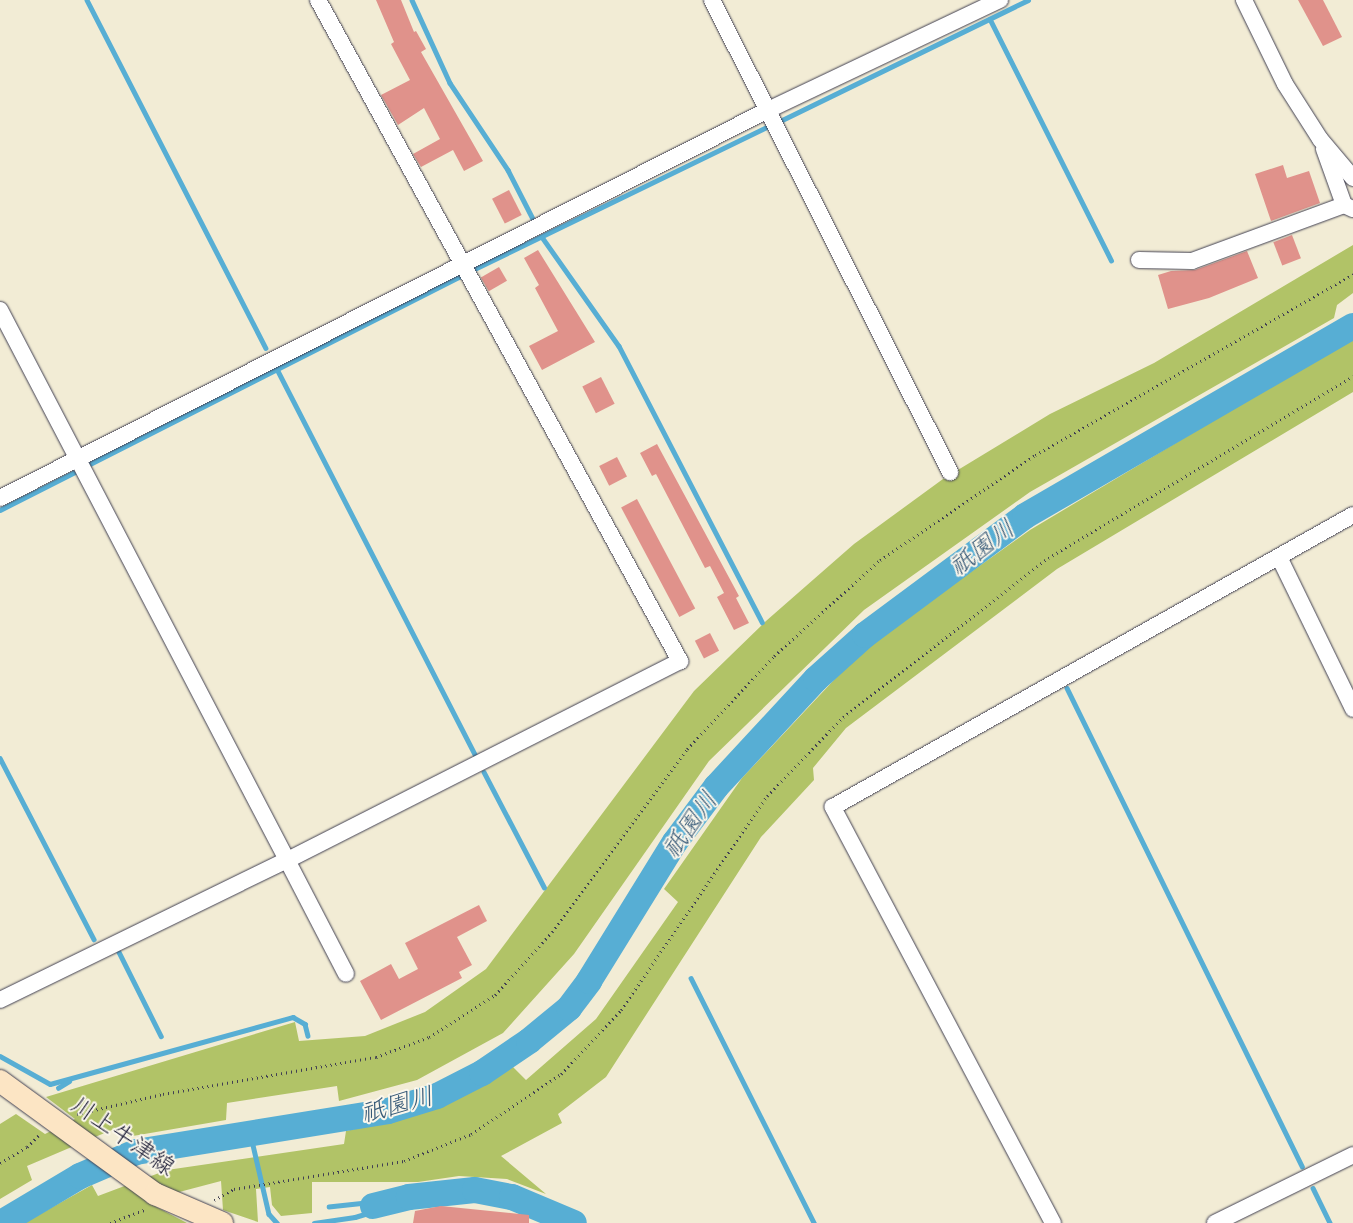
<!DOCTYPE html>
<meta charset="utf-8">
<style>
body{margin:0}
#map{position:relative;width:1353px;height:1223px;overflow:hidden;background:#f2ecd5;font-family:Caveat,"Klee One",sans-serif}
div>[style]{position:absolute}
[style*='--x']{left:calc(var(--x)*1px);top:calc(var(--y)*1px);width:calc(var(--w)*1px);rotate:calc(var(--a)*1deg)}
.green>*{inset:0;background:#b1c367}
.stream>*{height:4.5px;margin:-2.25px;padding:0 2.25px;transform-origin:2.25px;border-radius:2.25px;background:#57aed4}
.river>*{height:26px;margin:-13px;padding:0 13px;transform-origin:13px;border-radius:13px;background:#57aed4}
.building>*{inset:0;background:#e0928b;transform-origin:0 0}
.path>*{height:2.5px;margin-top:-1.25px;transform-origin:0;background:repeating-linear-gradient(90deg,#414052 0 1px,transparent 0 5px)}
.roads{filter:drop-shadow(0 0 1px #414052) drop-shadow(0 0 1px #414052)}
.minor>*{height:16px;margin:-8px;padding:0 8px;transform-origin:8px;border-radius:8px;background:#fff}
.secondary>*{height:22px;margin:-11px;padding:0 11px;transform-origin:11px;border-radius:11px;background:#fce5c4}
span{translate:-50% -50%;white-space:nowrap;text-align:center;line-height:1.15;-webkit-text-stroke:4px #fbf7ec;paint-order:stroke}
.street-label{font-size:24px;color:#22223b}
.water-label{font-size:25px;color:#375a78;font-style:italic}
</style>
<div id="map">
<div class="green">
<i style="clip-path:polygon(1353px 245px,1353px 293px,1337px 305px,1334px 318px,1030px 492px,864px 610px,709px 761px,574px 954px,503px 1033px,417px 1080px,339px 1101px,337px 1086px,227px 1103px,226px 1120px,127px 1137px,121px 1126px,27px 1166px,32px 1180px,0 1199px,0 1124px,16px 1114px,45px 1134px,75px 1119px,46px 1097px,295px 1022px,299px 1041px,365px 1036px,425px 1012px,486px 969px,694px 691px,766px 621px,854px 544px,943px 479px,1050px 414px,1154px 363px)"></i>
<i style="clip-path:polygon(1353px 337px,1353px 392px,1057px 569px,846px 728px,813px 768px,814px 780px,761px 837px,606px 1077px,558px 1114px,562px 1123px,501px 1156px,546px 1194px,507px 1179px,459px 1176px,418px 1182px,312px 1182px,312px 1213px,281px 1216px,272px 1205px,270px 1187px,256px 1189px,258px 1222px,223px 1210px,221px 1181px,145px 1201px,187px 1223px,24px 1223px,92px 1185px,98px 1196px,167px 1170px,344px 1144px,346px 1131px,422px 1113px,513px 1067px,526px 1080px,596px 1019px,678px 902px,664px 889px,742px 778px,863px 649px,1030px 530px)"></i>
</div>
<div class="stream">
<i style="--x:87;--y:0;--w:391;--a:62.8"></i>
<i style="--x:412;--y:0;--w:91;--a:65.4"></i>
<i style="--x:450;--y:83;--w:105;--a:56.3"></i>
<i style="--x:508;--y:170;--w:53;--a:62.9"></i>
<i style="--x:990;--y:19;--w:270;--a:63.3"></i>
<i style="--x:778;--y:122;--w:278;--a:-26"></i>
<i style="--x:542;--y:237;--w:133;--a:54.8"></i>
<i style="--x:619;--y:346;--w:311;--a:62.6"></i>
<i style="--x:277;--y:369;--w:434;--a:62.8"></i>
<i style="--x:86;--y:466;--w:419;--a:-26.9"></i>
<i style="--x:460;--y:276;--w:346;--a:-25.9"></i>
<i style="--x:0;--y:510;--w:89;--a:-26.9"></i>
<i style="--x:1067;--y:688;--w:533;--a:63.82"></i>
<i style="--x:0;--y:758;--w:204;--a:62.6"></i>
<i style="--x:484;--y:772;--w:130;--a:62.4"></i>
<i style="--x:119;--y:952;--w:94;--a:63.4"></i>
<i style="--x:691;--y:978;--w:274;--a:63.3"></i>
<i style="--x:0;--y:1056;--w:57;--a:29.2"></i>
<i style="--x:50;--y:1084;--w:252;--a:-15.4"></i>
<i style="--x:293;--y:1017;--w:14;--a:30"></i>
<i style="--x:305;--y:1024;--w:12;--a:76"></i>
<i style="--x:58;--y:1088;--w:13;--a:-32"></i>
<i style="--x:250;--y:1132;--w:84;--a:77"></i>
<i style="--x:269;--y:1214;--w:12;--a:48"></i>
<i style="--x:1313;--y:1188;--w:39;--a:64"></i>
<i style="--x:314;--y:1223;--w:41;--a:-8.3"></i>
<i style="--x:355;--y:1217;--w:14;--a:-17"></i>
<i style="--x:368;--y:1213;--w:9;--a:-54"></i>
<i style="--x:373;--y:1206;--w:8;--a:-157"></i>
<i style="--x:366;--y:1203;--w:37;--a:174"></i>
</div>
<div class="river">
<i style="--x:373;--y:1206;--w:37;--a:-14"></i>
<i style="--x:409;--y:1197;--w:66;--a:-6.1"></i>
<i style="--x:475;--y:1190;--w:38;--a:11"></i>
<i style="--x:512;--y:1197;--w:67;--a:22.8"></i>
<i style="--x:1;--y:1223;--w:92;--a:-30.7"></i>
<i style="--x:80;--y:1176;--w:61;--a:-23.2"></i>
<i style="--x:136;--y:1152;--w:255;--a:-9.2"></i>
<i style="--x:388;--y:1111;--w:51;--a:-17"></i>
<i style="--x:437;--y:1096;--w:51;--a:-27.1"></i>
<i style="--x:482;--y:1073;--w:57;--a:-34.2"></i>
<i style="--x:529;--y:1041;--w:52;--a:-39.5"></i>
<i style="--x:569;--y:1008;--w:34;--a:-53"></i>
<i style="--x:589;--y:981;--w:163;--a:-58.3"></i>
<i style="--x:675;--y:842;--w:69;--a:-53.3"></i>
<i style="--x:716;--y:787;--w:147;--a:-47.2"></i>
<i style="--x:816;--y:679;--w:66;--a:-41.9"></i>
<i style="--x:865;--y:635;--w:199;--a:-36.6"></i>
<i style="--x:1025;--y:516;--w:379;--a:-30.1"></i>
</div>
<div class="building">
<i style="clip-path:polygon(376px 0,401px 0,414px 32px,416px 31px,426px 49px,421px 52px,483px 161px,464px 171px,453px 150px,421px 167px,413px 154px,440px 139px,424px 108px,398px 125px,381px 95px,410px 80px,391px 44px,394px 42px)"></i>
<i style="clip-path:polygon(1298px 0,1323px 0,1342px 37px,1323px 46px)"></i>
<i style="clip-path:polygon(1283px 165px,1287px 178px,1309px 171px,1320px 203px,1271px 221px,1255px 174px)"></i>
<i style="left:509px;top:190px;width:28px;height:19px;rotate:63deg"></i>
<i style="left:1292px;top:235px;width:25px;height:20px;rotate:69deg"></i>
<i style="clip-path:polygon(538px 250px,595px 342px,542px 370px,529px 346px,558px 331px,535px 288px,539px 285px,524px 258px)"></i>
<i style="clip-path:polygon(1247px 251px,1258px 278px,1209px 298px,1168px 309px,1158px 275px,1171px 271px,1195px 270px)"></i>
<i style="left:499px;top:267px;width:16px;height:21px;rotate:60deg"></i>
<i style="left:601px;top:377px;width:30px;height:21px;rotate:63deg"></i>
<i style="clip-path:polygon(657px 444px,739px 596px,736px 598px,749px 623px,734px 630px,717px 597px,724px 593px,710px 566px,705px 568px,656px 474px,652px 476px,640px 453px)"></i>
<i style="left:617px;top:457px;width:22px;height:20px;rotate:63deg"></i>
<i style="left:637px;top:499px;width:124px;height:18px;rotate:62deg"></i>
<i style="left:710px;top:633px;width:20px;height:17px;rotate:63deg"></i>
<i style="clip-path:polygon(479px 905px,487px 921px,457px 937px,472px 965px,459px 972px,462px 978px,381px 1020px,360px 981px,391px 964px,399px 979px,418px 969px,405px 943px)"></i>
<i style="clip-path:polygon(441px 1206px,529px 1215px,529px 1223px,413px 1223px,415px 1211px)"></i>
</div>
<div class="path">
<i style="--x:77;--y:1114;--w:88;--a:-13.1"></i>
<i style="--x:163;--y:1094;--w:216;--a:-9.9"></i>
<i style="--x:376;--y:1057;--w:57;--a:-20.7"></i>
<i style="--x:429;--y:1037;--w:78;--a:-32.5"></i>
<i style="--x:495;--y:995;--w:85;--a:-47.9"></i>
<i style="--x:552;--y:932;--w:227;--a:-53.6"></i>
<i style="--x:687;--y:749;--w:127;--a:-46.9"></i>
<i style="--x:774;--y:656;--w:143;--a:-42.2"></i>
<i style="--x:880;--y:560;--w:187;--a:-34.1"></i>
<i style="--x:1035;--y:455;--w:366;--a:-29.6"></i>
<i style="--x:0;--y:1163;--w:31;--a:-31"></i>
<i style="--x:27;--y:1147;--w:20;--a:-45"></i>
<i style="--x:214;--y:1200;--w:23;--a:-29"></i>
<i style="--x:234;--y:1189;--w:172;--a:-9.4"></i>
<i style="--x:404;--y:1161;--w:72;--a:-21.9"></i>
<i style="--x:471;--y:1134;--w:108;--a:-33.7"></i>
<i style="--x:561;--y:1074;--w:88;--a:-46.8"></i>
<i style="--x:621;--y:1010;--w:259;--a:-55.7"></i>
<i style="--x:767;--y:796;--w:110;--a:-46.1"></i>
<i style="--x:843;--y:717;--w:259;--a:-37.8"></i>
<i style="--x:1048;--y:558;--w:355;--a:-30.8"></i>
<i style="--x:110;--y:1223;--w:39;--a:-21"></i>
</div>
<div class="roads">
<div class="minor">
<i style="--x:318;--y:0;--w:754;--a:61.29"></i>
<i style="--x:680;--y:661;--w:441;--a:153.1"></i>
<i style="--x:287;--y:860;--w:128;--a:62.6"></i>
<i style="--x:712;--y:0;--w:529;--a:63.24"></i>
<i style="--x:1244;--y:0;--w:93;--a:64"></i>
<i style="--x:1285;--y:84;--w:65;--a:57.5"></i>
<i style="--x:1320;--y:139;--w:51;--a:49.8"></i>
<i style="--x:1324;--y:149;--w:59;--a:70.3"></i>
<i style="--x:1344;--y:205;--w:10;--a:24"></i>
<i style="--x:1139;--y:260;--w:53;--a:1.1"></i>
<i style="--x:1192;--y:261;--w:162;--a:-20.2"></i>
<i style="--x:0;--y:310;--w:620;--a:62.44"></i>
<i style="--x:287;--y:860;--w:319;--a:154"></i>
<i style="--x:0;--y:498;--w:860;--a:-26.8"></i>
<i style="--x:768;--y:110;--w:257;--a:-25.4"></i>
<i style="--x:1279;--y:557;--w:169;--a:64"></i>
<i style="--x:1053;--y:1223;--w:471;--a:-117.9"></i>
<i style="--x:833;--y:807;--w:596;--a:-29.32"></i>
<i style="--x:1215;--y:1223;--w:154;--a:-26.2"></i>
</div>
<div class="secondary">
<i style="--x:0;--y:1081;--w:192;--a:36.1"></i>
<i style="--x:155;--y:1194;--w:73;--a:23.4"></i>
</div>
</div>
<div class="street-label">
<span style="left:123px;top:1136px;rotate:35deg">川上牛津線</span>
</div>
<div class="water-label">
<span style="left:982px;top:548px;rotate:-37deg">祇園川</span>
<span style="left:690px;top:825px;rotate:-54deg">祇園川</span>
<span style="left:397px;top:1105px;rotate:-15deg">祇園川</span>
</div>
</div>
